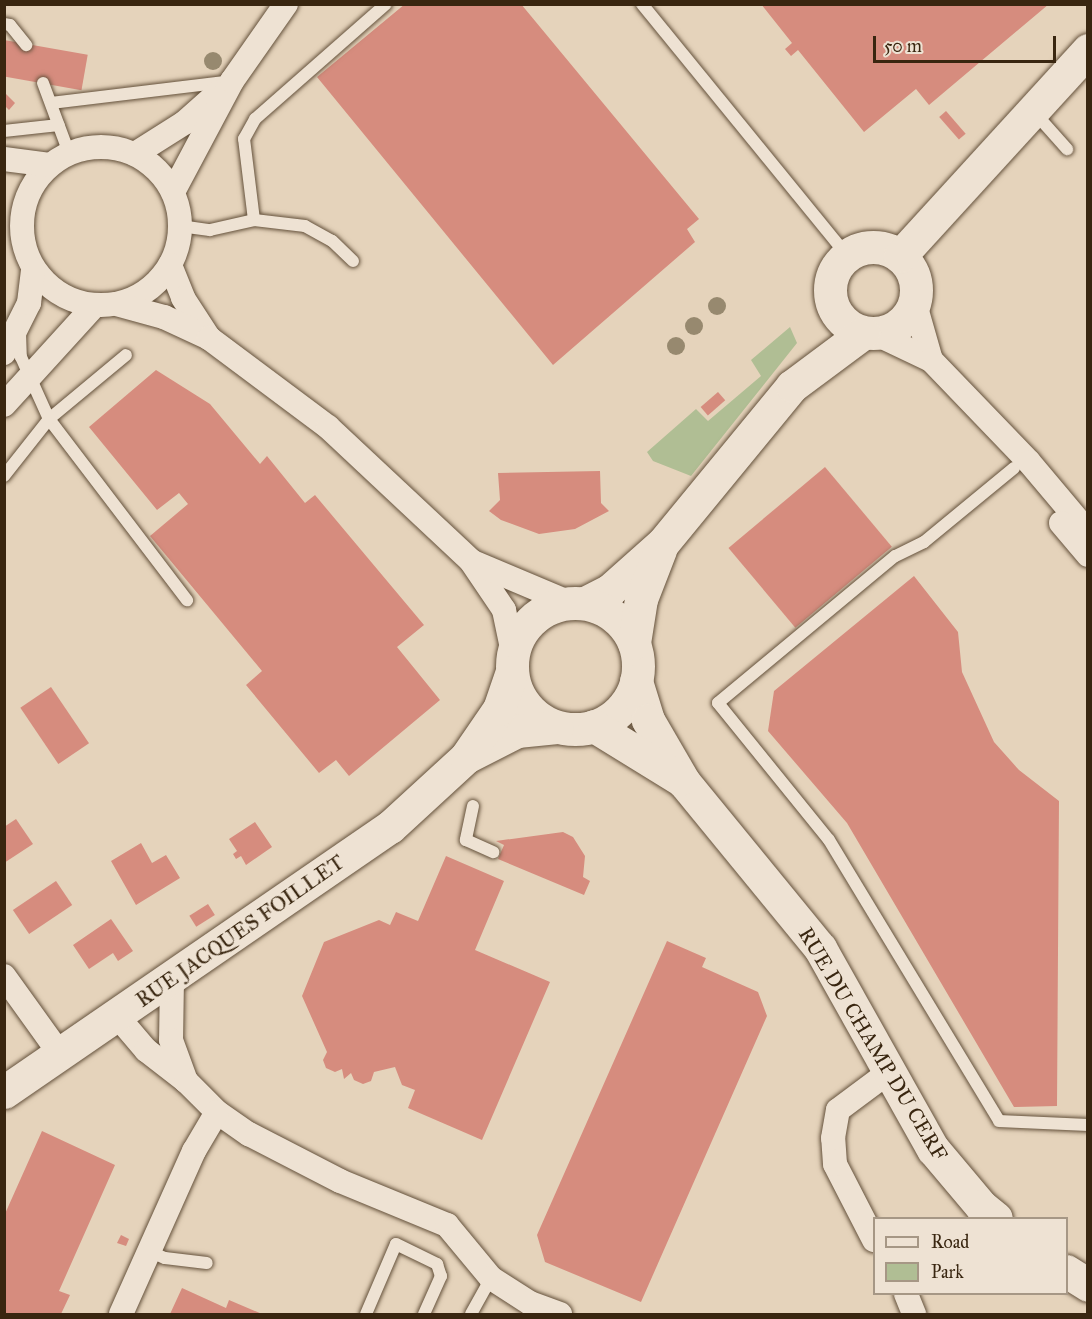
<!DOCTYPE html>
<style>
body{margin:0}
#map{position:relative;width:1092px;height:1319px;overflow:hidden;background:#e5d3bb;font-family:"IM FELL Great Primer",serif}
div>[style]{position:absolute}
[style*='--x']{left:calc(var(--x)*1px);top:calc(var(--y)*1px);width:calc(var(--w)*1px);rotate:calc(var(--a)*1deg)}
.green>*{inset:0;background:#b0be94}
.building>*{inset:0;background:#d68c7e;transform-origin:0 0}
.roads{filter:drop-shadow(0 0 2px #64513b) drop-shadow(0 0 2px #64513b)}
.lane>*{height:12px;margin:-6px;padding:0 6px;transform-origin:6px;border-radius:6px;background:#eee2d3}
.street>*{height:24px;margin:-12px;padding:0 12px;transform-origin:12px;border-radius:12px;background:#eee2d3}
.street>.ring{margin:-12px;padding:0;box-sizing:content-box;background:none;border:24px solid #eee2d3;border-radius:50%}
.secondary>*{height:33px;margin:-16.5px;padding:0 16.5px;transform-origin:16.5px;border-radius:16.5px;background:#eee2d3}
.secondary>.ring{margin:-16.5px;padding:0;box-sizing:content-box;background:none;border:33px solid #eee2d3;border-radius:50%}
.trees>*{width:18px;height:18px;margin:-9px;border-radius:50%;background:#97896f}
span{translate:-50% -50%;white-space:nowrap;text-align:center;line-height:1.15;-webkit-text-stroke:5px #eee2d3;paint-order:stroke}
.street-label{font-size:21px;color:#392610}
.frame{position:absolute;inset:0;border:6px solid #392610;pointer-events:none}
.legend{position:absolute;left:873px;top:1217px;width:195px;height:78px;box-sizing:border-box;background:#eee2d3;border:2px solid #a69785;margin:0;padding:8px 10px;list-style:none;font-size:18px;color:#392610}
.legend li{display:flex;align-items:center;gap:12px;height:30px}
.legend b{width:30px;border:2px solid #a69785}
.scale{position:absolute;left:873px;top:36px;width:183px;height:27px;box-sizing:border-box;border:3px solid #392610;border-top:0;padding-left:8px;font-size:18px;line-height:21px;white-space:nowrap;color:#392610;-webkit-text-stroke:4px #eee2d3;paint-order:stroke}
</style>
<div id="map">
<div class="green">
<i style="clip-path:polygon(790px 327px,797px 343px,691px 476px,653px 461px,647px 452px,696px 409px,708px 421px,761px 376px,751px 360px)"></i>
</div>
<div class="building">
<i style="clip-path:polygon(405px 4px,521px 4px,699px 219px,687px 229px,695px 242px,553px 365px,317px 77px)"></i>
<i style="clip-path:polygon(761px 4px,1049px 4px,929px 105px,916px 89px,864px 132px,798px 50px,791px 56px,785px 49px,792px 43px)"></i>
<i style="left:4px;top:40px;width:85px;height:36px;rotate:10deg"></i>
<i style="clip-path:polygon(6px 94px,15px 103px,9px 110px,4px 105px)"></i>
<i style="left:946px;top:111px;width:30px;height:9px;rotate:49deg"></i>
<i style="clip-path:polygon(156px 370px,210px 404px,260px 464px,267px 456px,305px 503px,315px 495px,424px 625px,397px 647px,440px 700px,349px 776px,336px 760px,319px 773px,246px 685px,262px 671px,150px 536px,188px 504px,179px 493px,157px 510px,89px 427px)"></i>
<i style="left:718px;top:392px;width:11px;height:23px;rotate:49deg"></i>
<i style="left:825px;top:467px;width:104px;height:126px;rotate:50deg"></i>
<i style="clip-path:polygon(600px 471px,601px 503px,609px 511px,575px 529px,539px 534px,501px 520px,489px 511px,500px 500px,498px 473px)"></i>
<i style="clip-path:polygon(914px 576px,958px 632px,962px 672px,994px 742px,1019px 770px,1059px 801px,1057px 1106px,1014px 1107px,847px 823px,768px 731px,774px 691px)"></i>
<i style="left:51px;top:687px;width:68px;height:37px;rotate:56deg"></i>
<i style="clip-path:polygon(16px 819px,33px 844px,4px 863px,4px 827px)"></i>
<i style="clip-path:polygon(255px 822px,272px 847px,246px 865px,241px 856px,236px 859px,233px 854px,237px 851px,229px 839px)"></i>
<i style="clip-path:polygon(563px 832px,573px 837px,585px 856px,583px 877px,590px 881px,584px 895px,498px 859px,504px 845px,496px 841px)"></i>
<i style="clip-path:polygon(141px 843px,152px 863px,166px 855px,180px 878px,136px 905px,111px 861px)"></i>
<i style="clip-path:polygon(446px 856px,504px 881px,475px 950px,550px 982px,482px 1140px,408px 1108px,415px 1090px,402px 1085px,395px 1067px,374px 1072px,371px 1081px,363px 1084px,354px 1080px,351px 1073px,344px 1079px,342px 1069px,335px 1072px,326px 1068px,323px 1060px,327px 1052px,302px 996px,324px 942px,379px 920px,390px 925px,396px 912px,418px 921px)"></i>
<i style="left:56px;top:881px;width:29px;height:52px;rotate:56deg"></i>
<i style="left:208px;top:904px;width:13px;height:22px;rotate:58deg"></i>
<i style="clip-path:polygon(111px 919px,133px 951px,118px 961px,113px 953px,89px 969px,73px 945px)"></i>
<i style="clip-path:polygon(667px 941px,706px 958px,702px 967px,758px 992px,767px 1016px,641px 1302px,545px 1262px,537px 1235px)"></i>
<i style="clip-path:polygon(42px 1131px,115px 1165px,59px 1291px,70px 1295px,61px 1314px,4px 1314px,4px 1216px)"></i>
<i style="clip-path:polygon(121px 1235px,129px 1239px,126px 1246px,117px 1243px)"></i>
<i style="clip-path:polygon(182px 1288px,226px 1308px,229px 1300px,262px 1314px,170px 1314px)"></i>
</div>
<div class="roads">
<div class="lane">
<i style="--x:642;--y:4;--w:324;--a:50.8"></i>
<i style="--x:4;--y:24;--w:6;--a:9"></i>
<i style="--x:10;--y:25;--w:26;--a:51"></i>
<i style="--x:43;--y:83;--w:75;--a:69.6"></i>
<i style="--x:51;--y:103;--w:175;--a:-6.9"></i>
<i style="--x:1034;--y:112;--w:50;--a:48.3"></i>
<i style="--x:4;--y:131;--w:55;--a:-6.2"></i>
<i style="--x:180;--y:226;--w:30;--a:8"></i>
<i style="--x:210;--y:230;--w:45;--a:-12.8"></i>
<i style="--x:353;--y:261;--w:29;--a:-136"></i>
<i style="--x:332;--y:241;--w:31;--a:-151"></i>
<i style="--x:305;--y:226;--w:51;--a:-173.3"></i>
<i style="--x:254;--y:220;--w:82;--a:-97"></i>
<i style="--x:244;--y:139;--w:23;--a:-61"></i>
<i style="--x:255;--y:119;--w:174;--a:-41.3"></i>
<i style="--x:20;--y:333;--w:24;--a:88"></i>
<i style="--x:21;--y:357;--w:68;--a:65.7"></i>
<i style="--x:49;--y:419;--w:228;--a:52.7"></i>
<i style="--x:1014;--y:468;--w:117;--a:140.6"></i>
<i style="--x:924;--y:542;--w:32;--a:154"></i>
<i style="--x:895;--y:556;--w:230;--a:140.3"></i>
<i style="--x:718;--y:703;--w:176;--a:51"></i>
<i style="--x:829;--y:840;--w:328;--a:58.8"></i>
<i style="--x:999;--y:1121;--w:89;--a:2.6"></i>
<i style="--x:4;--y:476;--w:73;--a:-51.7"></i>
<i style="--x:49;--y:419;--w:100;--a:-39.7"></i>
<i style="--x:473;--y:806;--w:35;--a:102"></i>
<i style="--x:466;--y:840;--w:30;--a:24"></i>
<i style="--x:149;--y:1251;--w:17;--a:24"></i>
<i style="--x:165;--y:1258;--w:42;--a:6.8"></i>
<i style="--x:366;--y:1314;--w:76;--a:-66.8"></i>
<i style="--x:396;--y:1244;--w:46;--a:26"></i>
<i style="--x:437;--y:1264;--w:13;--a:72"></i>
<i style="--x:441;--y:1276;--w:42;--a:114.1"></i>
<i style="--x:471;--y:1314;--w:41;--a:-60.9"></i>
</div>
<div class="street">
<i class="ring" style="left:22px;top:147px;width:134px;height:134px"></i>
<i style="--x:135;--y:154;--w:58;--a:-32.3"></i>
<i style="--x:184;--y:123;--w:47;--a:-41.5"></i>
<i style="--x:4;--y:159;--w:46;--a:7.4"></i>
<i style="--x:173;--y:192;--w:126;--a:-62"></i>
<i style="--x:232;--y:81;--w:94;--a:-55"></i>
<i style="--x:170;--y:265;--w:35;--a:68"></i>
<i style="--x:183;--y:298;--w:48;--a:57"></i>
<i style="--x:116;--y:304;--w:50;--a:15.2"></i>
<i style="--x:164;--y:317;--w:50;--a:25"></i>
<i style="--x:209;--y:338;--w:149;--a:36.8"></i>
<i style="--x:328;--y:427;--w:196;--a:43.1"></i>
<i style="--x:471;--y:561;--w:59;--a:56"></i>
<i style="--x:504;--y:610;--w:44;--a:78.2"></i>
<i style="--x:915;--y:304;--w:58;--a:74.1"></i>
<i style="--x:876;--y:334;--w:61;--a:25.3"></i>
<i style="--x:931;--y:360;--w:141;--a:46.1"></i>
<i style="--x:1029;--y:462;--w:92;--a:49.9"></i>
<i style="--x:4;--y:353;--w:56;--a:-63.4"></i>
<i style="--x:29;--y:303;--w:34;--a:-83"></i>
<i style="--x:4;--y:405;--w:134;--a:-47.7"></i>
<i style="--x:1061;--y:523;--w:42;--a:49.8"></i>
<i style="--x:473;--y:562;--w:105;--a:22.9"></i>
<i style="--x:4;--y:976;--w:96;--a:54.3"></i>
<i style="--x:172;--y:979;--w:61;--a:90.9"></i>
<i style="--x:171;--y:1040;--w:44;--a:69.9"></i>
<i style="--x:117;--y:1016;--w:45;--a:49.5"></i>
<i style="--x:146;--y:1050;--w:51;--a:37.8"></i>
<i style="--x:186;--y:1081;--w:44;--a:45"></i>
<i style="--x:217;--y:1112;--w:39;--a:35"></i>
<i style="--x:249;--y:1134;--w:102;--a:27.3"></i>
<i style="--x:340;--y:1181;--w:116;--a:22.4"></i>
<i style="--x:447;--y:1225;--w:69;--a:50.3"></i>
<i style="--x:491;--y:1278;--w:46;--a:32.7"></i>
<i style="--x:530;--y:1303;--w:32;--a:20"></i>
<i style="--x:874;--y:1240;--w:85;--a:-117.2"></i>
<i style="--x:835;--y:1164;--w:26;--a:-94"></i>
<i style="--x:833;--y:1138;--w:28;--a:-80"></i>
<i style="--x:838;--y:1110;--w:64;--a:-36.7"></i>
<i style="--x:906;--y:1294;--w:22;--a:68"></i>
<i style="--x:121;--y:1314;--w:179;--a:-65.9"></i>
<i style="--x:194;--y:1151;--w:45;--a:-59.5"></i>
</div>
<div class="secondary">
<i class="ring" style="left:830px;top:247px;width:53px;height:53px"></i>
<i style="--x:900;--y:256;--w:279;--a:-47.6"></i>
<i style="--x:585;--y:603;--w:28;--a:-27"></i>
<i style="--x:610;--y:590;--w:71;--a:-41.6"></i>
<i style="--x:663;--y:543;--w:203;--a:-50.6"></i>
<i style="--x:792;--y:386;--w:89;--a:-36.7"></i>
<i class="ring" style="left:512px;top:603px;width:93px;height:93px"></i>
<i style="--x:634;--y:643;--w:45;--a:-81"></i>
<i style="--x:641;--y:599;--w:53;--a:-68.8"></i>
<i style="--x:636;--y:681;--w:41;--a:72.9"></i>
<i style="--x:648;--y:720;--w:72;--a:59.9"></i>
<i style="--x:684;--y:782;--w:215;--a:50.7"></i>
<i style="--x:820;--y:948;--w:231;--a:60.7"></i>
<i style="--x:933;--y:1149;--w:75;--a:49.9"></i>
<i style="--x:981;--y:1206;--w:19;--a:39"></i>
<i style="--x:594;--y:726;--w:101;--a:31.6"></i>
<i style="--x:468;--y:756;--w:55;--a:-27"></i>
<i style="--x:517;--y:731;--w:40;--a:-5.7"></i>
<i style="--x:4;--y:1092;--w:468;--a:-34.5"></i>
<i style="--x:390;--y:827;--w:103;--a:-42.6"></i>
<i style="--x:466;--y:757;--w:58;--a:-55.5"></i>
<i style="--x:499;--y:709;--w:39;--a:-71"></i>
<i style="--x:1066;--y:1271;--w:26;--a:32"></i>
</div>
</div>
<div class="trees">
<i style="left:213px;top:61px"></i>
<i style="left:717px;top:306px"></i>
<i style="left:694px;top:326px"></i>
<i style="left:676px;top:346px"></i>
</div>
<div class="street-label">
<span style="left:240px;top:931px;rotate:-35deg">RUE JACQUES FOILLET</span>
<span style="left:873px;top:1044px;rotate:59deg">RUE DU CHAMP DU CERF</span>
</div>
<div class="frame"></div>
<ul class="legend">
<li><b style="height:8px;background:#eee2d3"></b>Road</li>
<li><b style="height:16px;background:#b0be94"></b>Park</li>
</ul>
<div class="scale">50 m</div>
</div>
